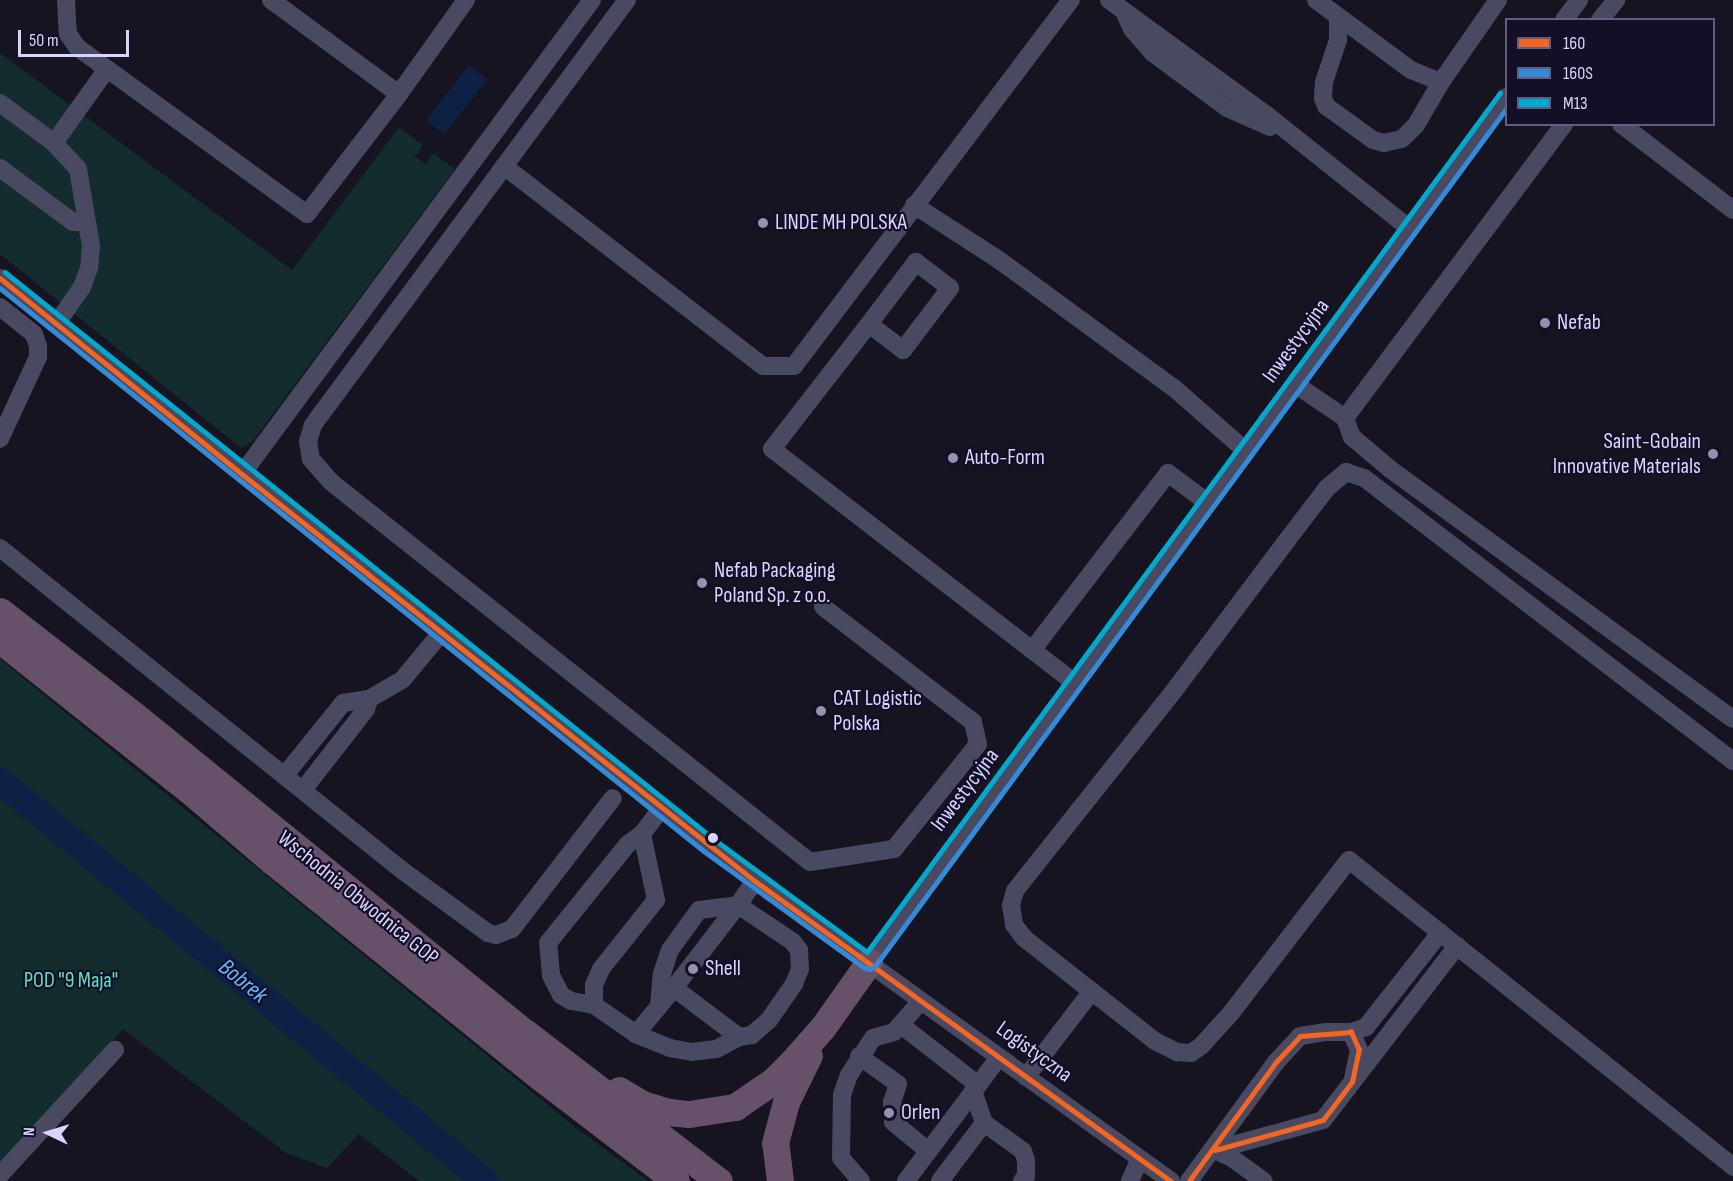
<!DOCTYPE html>
<style>
body{margin:0}
#map{position:relative;width:1733px;height:1181px;overflow:hidden;background:#161421;font-family:"Sofia Sans Condensed",sans-serif}
div>[style]{position:absolute}
[style*='--x']{left:calc(var(--x)*1px);top:calc(var(--y)*1px);width:calc(var(--w)*1px);rotate:calc(var(--a)*1deg)}
.green>*{inset:0;background:#132c2d}
.water>*{inset:0;background:#0d2144;transform-origin:0 0}
.river>*{height:27px;margin:-13.5px;padding:0 13.5px;transform-origin:13.5px;border-radius:13.5px;background:#0d2144}
.minor>*{height:18px;margin:-9px;padding:0 9px;transform-origin:9px;border-radius:9px;background:#4a4962}
.highway>*{height:27px;margin:-13.5px;padding:0 13.5px;transform-origin:13.5px;border-radius:13.5px;background:#67516a}
.bus-1>*{height:4.5px;margin:-2.25px;padding:0 2.25px;transform-origin:2.25px;border-radius:2.25px;background:#f26522}
.bus-2>*{height:4.5px;margin:-2.25px;padding:0 2.25px;transform-origin:2.25px;border-radius:2.25px;background:#338bd7}
.bus-3>*{height:4.5px;margin:-2.25px;padding:0 2.25px;transform-origin:2.25px;border-radius:2.25px;background:#00a9ce}
.dots>*{width:16px;height:16px;translate:-50% -50%;box-sizing:border-box;border:3px solid #130f26;border-radius:50%}
span{translate:-50% -50%;white-space:nowrap;text-align:center;line-height:1.15;-webkit-text-stroke:4.5px #130f26;paint-order:stroke}
.poi-label{font-size:22px;color:#d9d4ff}
.left{translate:0 -50%;text-align:left}
.right{translate:-100% -50%;text-align:right}
.street-label{font-size:22px;color:#d9d4ff}
.park-label{font-size:22px;color:#5fe0c0}
.water-label{font-size:24px;color:#62b6ff;font-style:italic}
.legend{position:absolute;left:1505px;top:18px;width:210px;height:108px;box-sizing:border-box;background:#130f26;border:2px solid #625e7d;margin:0;padding:8px 10px;list-style:none;font-size:18px;color:#d9d4ff}
.legend li{display:flex;align-items:center;gap:12px;height:30px}
.legend b{width:30px;border:2px solid #625e7d}
.north{position:absolute;left:18px;top:1103px;width:60px;height:60px;-webkit-text-stroke:4px #130f26;paint-order:stroke;rotate:274deg;font-size:16px;font-weight:700;line-height:24px;text-align:center;color:#d9d4ff}
.north::after{content:'';display:block;margin:auto;width:21px;height:27px;background:#d9d4ff;clip-path:polygon(50% 0,100% 100%,50% 72%,0 100%)}
.scale{position:absolute;left:18px;top:30px;width:111px;height:27px;box-sizing:border-box;border:3px solid #d9d4ff;border-top:0;padding-left:8px;font-size:18px;line-height:21px;white-space:nowrap;color:#d9d4ff;-webkit-text-stroke:4px #130f26;paint-order:stroke}
</style>
<div id="map">
<div class="green">
<i style="clip-path:polygon(0 53px,292px 270px,399px 127px,423px 145px,415px 157px,426px 164px,433px 153px,455px 169px,253px 441px,241px 448px,0 254px)"></i>
<i style="clip-path:polygon(0 659px,575px 1127px,648px 1181px,419px 1181px,359px 1134px,327px 1168px,286px 1153px,123px 1029px,0 1167px)"></i>
</div>
<div class="water">
<i style="left:469px;top:65px;width:23px;height:70px;rotate:38deg"></i>
</div>
<div class="river">
<i style="--x:0;--y:781;--w:629;--a:39.51"></i>
</div>
<div class="minor">
<i style="--x:66;--y:0;--w:34;--a:87"></i>
<i style="--x:68;--y:34;--w:16;--a:55"></i>
<i style="--x:77;--y:47;--w:284;--a:36"></i>
<i style="--x:307;--y:214;--w:151;--a:-52.5"></i>
<i style="--x:399;--y:94;--w:115;--a:-54.5"></i>
<i style="--x:271;--y:0;--w:159;--a:36.3"></i>
<i style="--x:627;--y:0;--w:528;--a:126.46"></i>
<i style="--x:313;--y:425;--w:17;--a:107"></i>
<i style="--x:308;--y:441;--w:18;--a:81"></i>
<i style="--x:311;--y:459;--w:30;--a:49"></i>
<i style="--x:331;--y:482;--w:611;--a:38.43"></i>
<i style="--x:810;--y:862;--w:85;--a:-8.8"></i>
<i style="--x:894;--y:849;--w:134;--a:-51.3"></i>
<i style="--x:978;--y:744;--w:23;--a:-103"></i>
<i style="--x:973;--y:722;--w:189;--a:-142.5"></i>
<i style="--x:1109;--y:0;--w:197;--a:36.1"></i>
<i style="--x:1268;--y:116;--w:180;--a:38.5"></i>
<i style="--x:1316;--y:0;--w:118;--a:36.4"></i>
<i style="--x:1411;--y:70;--w:32;--a:22"></i>
<i style="--x:1441;--y:82;--w:100;--a:-55.2"></i>
<i style="--x:1126;--y:16;--w:14;--a:65"></i>
<i style="--x:1132;--y:29;--w:32;--a:49"></i>
<i style="--x:1153;--y:53;--w:92;--a:36.6"></i>
<i style="--x:1227;--y:108;--w:47;--a:23.8"></i>
<i style="--x:1338;--y:17;--w:23;--a:90"></i>
<i style="--x:1338;--y:40;--w:44;--a:108.4"></i>
<i style="--x:1324;--y:82;--w:16;--a:94"></i>
<i style="--x:1323;--y:98;--w:9;--a:69"></i>
<i style="--x:1326;--y:106;--w:58;--a:35.9"></i>
<i style="--x:1373;--y:140;--w:11;--a:15"></i>
<i style="--x:1384;--y:143;--w:18;--a:-13"></i>
<i style="--x:1402;--y:139;--w:20;--a:-45"></i>
<i style="--x:1416;--y:125;--w:50;--a:-59.8"></i>
<i style="--x:1564;--y:20;--w:25;--a:-53"></i>
<i style="--x:1600;--y:20;--w:26;--a:-51"></i>
<i style="--x:0;--y:103;--w:67;--a:36.5"></i>
<i style="--x:54;--y:143;--w:35;--a:47"></i>
<i style="--x:78;--y:169;--w:78;--a:80.4"></i>
<i style="--x:91;--y:246;--w:22;--a:95"></i>
<i style="--x:89;--y:268;--w:20;--a:110"></i>
<i style="--x:82;--y:287;--w:44;--a:124.8"></i>
<i style="--x:1621;--y:124;--w:141;--a:37.5"></i>
<i style="--x:54;--y:143;--w:91;--a:-54.4"></i>
<i style="--x:504;--y:166;--w:327;--a:37.7"></i>
<i style="--x:763;--y:366;--w:31;--a:0"></i>
<i style="--x:794;--y:366;--w:459;--a:-52.9"></i>
<i style="--x:0;--y:168;--w:91;--a:36.5"></i>
<i style="--x:73;--y:222;--w:14;--a:0"></i>
<i style="--x:914;--y:205;--w:101;--a:32.9"></i>
<i style="--x:999;--y:260;--w:217;--a:36.2"></i>
<i style="--x:1174;--y:388;--w:96;--a:41.2"></i>
<i style="--x:0;--y:278;--w:311;--a:39"></i>
<i style="--x:242;--y:474;--w:655;--a:38.43"></i>
<i style="--x:755;--y:881;--w:513;--a:35.8"></i>
<i style="--x:0;--y:307;--w:43;--a:38.5"></i>
<i style="--x:34;--y:334;--w:13;--a:72"></i>
<i style="--x:38;--y:346;--w:11;--a:90"></i>
<i style="--x:38;--y:357;--w:90;--a:114.9"></i>
<i style="--x:869;--y:324;--w:43;--a:37.4"></i>
<i style="--x:903;--y:350;--w:78;--a:-52.8"></i>
<i style="--x:950;--y:288;--w:43;--a:-142.6"></i>
<i style="--x:916;--y:262;--w:78;--a:127.2"></i>
<i style="--x:869;--y:324;--w:158;--a:127.8"></i>
<i style="--x:772;--y:449;--w:383;--a:37.7"></i>
<i style="--x:1295;--y:384;--w:60;--a:34.2"></i>
<i style="--x:1345;--y:418;--w:367;--a:-53.3"></i>
<i style="--x:1345;--y:418;--w:20;--a:70"></i>
<i style="--x:1352;--y:437;--w:50;--a:40.1"></i>
<i style="--x:1390;--y:469;--w:424;--a:36.1"></i>
<i style="--x:242;--y:474;--w:589;--a:-53.56"></i>
<i style="--x:0;--y:548;--w:516;--a:38.71"></i>
<i style="--x:403;--y:871;--w:105;--a:36.1"></i>
<i style="--x:488;--y:933;--w:8;--a:14"></i>
<i style="--x:496;--y:935;--w:17;--a:-21"></i>
<i style="--x:512;--y:929;--w:165;--a:-52.4"></i>
<i style="--x:1033;--y:649;--w:222;--a:-52.5"></i>
<i style="--x:1168;--y:473;--w:50;--a:36.9"></i>
<i style="--x:1733;--y:761;--w:465;--a:-142.5"></i>
<i style="--x:1364;--y:478;--w:19;--a:-162"></i>
<i style="--x:1346;--y:472;--w:25;--a:140"></i>
<i style="--x:1327;--y:488;--w:64;--a:127.4"></i>
<i style="--x:1288;--y:539;--w:185;--a:126.9"></i>
<i style="--x:1177;--y:687;--w:260;--a:128.5"></i>
<i style="--x:1015;--y:891;--w:15;--a:106"></i>
<i style="--x:1011;--y:905;--w:20;--a:81"></i>
<i style="--x:1014;--y:925;--w:16;--a:52"></i>
<i style="--x:1024;--y:938;--w:167;--a:38.2"></i>
<i style="--x:1155;--y:1041;--w:25;--a:27"></i>
<i style="--x:1177;--y:1052;--w:14;--a:4"></i>
<i style="--x:1191;--y:1053;--w:12;--a:-35"></i>
<i style="--x:1201;--y:1046;--w:45;--a:-47.7"></i>
<i style="--x:1231;--y:1013;--w:193;--a:-52.4"></i>
<i style="--x:1349;--y:860;--w:492;--a:38.6"></i>
<i style="--x:285;--y:775;--w:92;--a:-51.1"></i>
<i style="--x:343;--y:703;--w:26;--a:-9"></i>
<i style="--x:369;--y:699;--w:39;--a:-30"></i>
<i style="--x:403;--y:679;--w:60;--a:-50.4"></i>
<i style="--x:303;--y:790;--w:103;--a:-52.1"></i>
<i style="--x:366;--y:709;--w:10;--a:-73"></i>
<i style="--x:869;--y:962;--w:1074;--a:-53.63"></i>
<i style="--x:674;--y:988;--w:81;--a:37"></i>
<i style="--x:594;--y:1005;--w:20;--a:-90"></i>
<i style="--x:594;--y:985;--w:17;--a:-66"></i>
<i style="--x:601;--y:969;--w:88;--a:-51.4"></i>
<i style="--x:656;--y:900;--w:67;--a:-102"></i>
<i style="--x:659;--y:1006;--w:32;--a:-85"></i>
<i style="--x:662;--y:974;--w:25;--a:-72"></i>
<i style="--x:670;--y:950;--w:49;--a:-54.1"></i>
<i style="--x:699;--y:910;--w:39;--a:-7"></i>
<i style="--x:738;--y:905;--w:66;--a:33.9"></i>
<i style="--x:793;--y:942;--w:10;--a:53"></i>
<i style="--x:799;--y:950;--w:19;--a:87"></i>
<i style="--x:800;--y:969;--w:16;--a:112"></i>
<i style="--x:794;--y:984;--w:44;--a:124.8"></i>
<i style="--x:769;--y:1020;--w:23;--a:139"></i>
<i style="--x:752;--y:1035;--w:13;--a:171"></i>
<i style="--x:739;--y:1037;--w:26;--a:152"></i>
<i style="--x:716;--y:1049;--w:24;--a:173"></i>
<i style="--x:692;--y:1052;--w:22;--a:-170"></i>
<i style="--x:670;--y:1048;--w:37;--a:-158"></i>
<i style="--x:636;--y:1034;--w:60;--a:-50.4"></i>
<i style="--x:674;--y:988;--w:105;--a:-52.4"></i>
<i style="--x:738;--y:905;--w:29;--a:-55"></i>
<i style="--x:901;--y:1025;--w:98;--a:37.9"></i>
<i style="--x:1351;--y:1032;--w:20;--a:66"></i>
<i style="--x:1359;--y:1050;--w:29;--a:102"></i>
<i style="--x:636;--y:1034;--w:51;--a:-145.4"></i>
<i style="--x:594;--y:1005;--w:23;--a:-170"></i>
<i style="--x:571;--y:1001;--w:12;--a:-149"></i>
<i style="--x:561;--y:995;--w:22;--a:-117"></i>
<i style="--x:551;--y:975;--w:32;--a:-95"></i>
<i style="--x:548;--y:943;--w:127;--a:-51.1"></i>
<i style="--x:628;--y:844;--w:17;--a:-36"></i>
<i style="--x:642;--y:834;--w:34;--a:-53"></i>
<i style="--x:859;--y:1056;--w:48;--a:35.7"></i>
<i style="--x:898;--y:1084;--w:19;--a:108"></i>
<i style="--x:892;--y:1102;--w:20;--a:87"></i>
<i style="--x:893;--y:1122;--w:45;--a:39.6"></i>
<i style="--x:1026;--y:1077;--w:108;--a:-52.5"></i>
<i style="--x:973;--y:1091;--w:34;--a:71"></i>
<i style="--x:984;--y:1123;--w:48;--a:35.7"></i>
<i style="--x:1023;--y:1151;--w:10;--a:73"></i>
<i style="--x:1026;--y:1161;--w:15;--a:90"></i>
<i style="--x:1026;--y:1176;--w:6;--a:129"></i>
<i style="--x:1215;--y:1150;--w:112;--a:-15.5"></i>
<i style="--x:1323;--y:1120;--w:220;--a:-52.4"></i>
<i style="--x:1215;--y:1150;--w:19;--a:25"></i>
<i style="--x:1232;--y:1158;--w:39;--a:36"></i>
<i style="--x:0;--y:1175;--w:170;--a:-47.4"></i>
<i style="--x:861;--y:1181;--w:30;--a:-131"></i>
<i style="--x:841;--y:1158;--w:63;--a:-89.1"></i>
<i style="--x:842;--y:1095;--w:21;--a:-71"></i>
<i style="--x:849;--y:1075;--w:44;--a:-57"></i>
<i style="--x:873;--y:1038;--w:22;--a:-16"></i>
<i style="--x:894;--y:1032;--w:41;--a:-48.9"></i>
<i style="--x:906;--y:1181;--w:155;--a:-53.1"></i>
<i style="--x:940;--y:1181;--w:73;--a:-52.8"></i>
<i style="--x:1130;--y:1181;--w:24;--a:-66"></i>
<i style="--x:1189;--y:1181;--w:147;--a:-53.8"></i>
<i style="--x:1276;--y:1062;--w:35;--a:-47"></i>
<i style="--x:1300;--y:1036;--w:25;--a:-9"></i>
<i style="--x:1325;--y:1032;--w:26;--a:0"></i>
<i style="--x:1351;--y:1032;--w:16;--a:-18"></i>
<i style="--x:1366;--y:1027;--w:120;--a:-51.8"></i>
</div>
<div class="highway">
<i style="--x:0;--y:611;--w:176;--a:37.8"></i>
<i style="--x:139;--y:719;--w:498;--a:39.1"></i>
<i style="--x:526;--y:1033;--w:243;--a:37.5"></i>
<i style="--x:0;--y:640;--w:243;--a:38.5"></i>
<i style="--x:190;--y:791;--w:108;--a:40.5"></i>
<i style="--x:272;--y:861;--w:344;--a:38.9"></i>
<i style="--x:540;--y:1077;--w:171;--a:37.4"></i>
<i style="--x:619;--y:1090;--w:27;--a:31"></i>
<i style="--x:642;--y:1104;--w:28;--a:17"></i>
<i style="--x:669;--y:1112;--w:20;--a:6"></i>
<i style="--x:689;--y:1114;--w:47;--a:-8.7"></i>
<i style="--x:735;--y:1107;--w:46;--a:-34.4"></i>
<i style="--x:773;--y:1081;--w:28;--a:-45"></i>
<i style="--x:793;--y:1061;--w:45;--a:-48.6"></i>
<i style="--x:823;--y:1027;--w:80;--a:-54.7"></i>
<i style="--x:780;--y:1181;--w:38;--a:-97"></i>
<i style="--x:775;--y:1143;--w:42;--a:-75"></i>
<i style="--x:786;--y:1102;--w:52;--a:-63.9"></i>
</div>
<div class="bus-1">
<i style="--x:0;--y:278;--w:311;--a:39"></i>
<i style="--x:242;--y:474;--w:655;--a:38.43"></i>
<i style="--x:755;--y:881;--w:513;--a:35.8"></i>
<i style="--x:1215;--y:1150;--w:112;--a:-15.5"></i>
<i style="--x:1323;--y:1120;--w:48;--a:-52.7"></i>
<i style="--x:1352;--y:1082;--w:33;--a:-78"></i>
<i style="--x:1359;--y:1050;--w:20;--a:-114"></i>
<i style="--x:1189;--y:1181;--w:147;--a:-53.8"></i>
<i style="--x:1276;--y:1062;--w:35;--a:-47"></i>
<i style="--x:1300;--y:1036;--w:51;--a:-4.5"></i>
</div>
<div class="bus-2">
<i style="--x:0;--y:288;--w:901;--a:38.65"></i>
<i style="--x:704;--y:851;--w:199;--a:36"></i>
<i style="--x:865;--y:968;--w:5;--a:11"></i>
<i style="--x:870;--y:969;--w:6;--a:-31"></i>
<i style="--x:875;--y:966;--w:1064;--a:-53.64"></i>
</div>
<div class="bus-3">
<i style="--x:5;--y:272;--w:908;--a:38.65"></i>
<i style="--x:714;--y:839;--w:190;--a:36.4"></i>
<i style="--x:867;--y:952;--w:1067;--a:-53.61"></i>
</div>
<div class="dots">
<i style="left:763px;top:223px;background:#9591b1"></i>
<i style="left:1545px;top:323px;background:#9591b1"></i>
<i style="left:1713px;top:454px;background:#9591b1"></i>
<i style="left:953px;top:458px;background:#9591b1"></i>
<i style="left:702px;top:583px;background:#9591b1"></i>
<i style="left:821px;top:711px;background:#9591b1"></i>
<i style="left:713px;top:838px;background:#d9d4ff"></i>
<i style="left:693px;top:969px;background:#9591b1"></i>
<i style="left:889px;top:1113px;background:#9591b1"></i>
</div>
<div class="poi-label">
<span class="left" style="left:775px;top:223px">LINDE MH POLSKA</span>
<span class="left" style="left:1557px;top:323px">Nefab</span>
<span class="right" style="left:1701px;top:454px">Saint-Gobain<br>Innovative Materials</span>
<span class="left" style="left:965px;top:458px">Auto-Form</span>
<span class="left" style="left:714px;top:583px">Nefab Packaging<br>Poland Sp. z o.o.</span>
<span class="left" style="left:833px;top:711px">CAT Logistic<br>Polska</span>
<span class="left" style="left:705px;top:969px">Shell</span>
<span class="left" style="left:901px;top:1113px">Orlen</span>
</div>
<div class="street-label">
<span style="left:1296px;top:341px;rotate:-54deg">Inwestycyjna</span>
<span style="left:965px;top:790px;rotate:-53deg">Inwestycyjna</span>
<span style="left:358px;top:898px;rotate:39deg">Wschodnia Obwodnica GOP</span>
<span style="left:1034px;top:1052px;rotate:36deg">Logistyczna</span>
</div>
<div class="park-label">
<span style="left:71px;top:981px">POD "9 Maja"</span>
</div>
<div class="water-label">
<span style="left:243px;top:981px;rotate:39deg">Bobrek</span>
</div>
<ul class="legend">
<li><b style="height:8px;background:#f26522"></b>160</li>
<li><b style="height:8px;background:#338bd7"></b>160S</li>
<li><b style="height:8px;background:#00a9ce"></b>M13</li>
</ul>
<div class="north">N</div>
<div class="scale">50 m</div>
</div>
